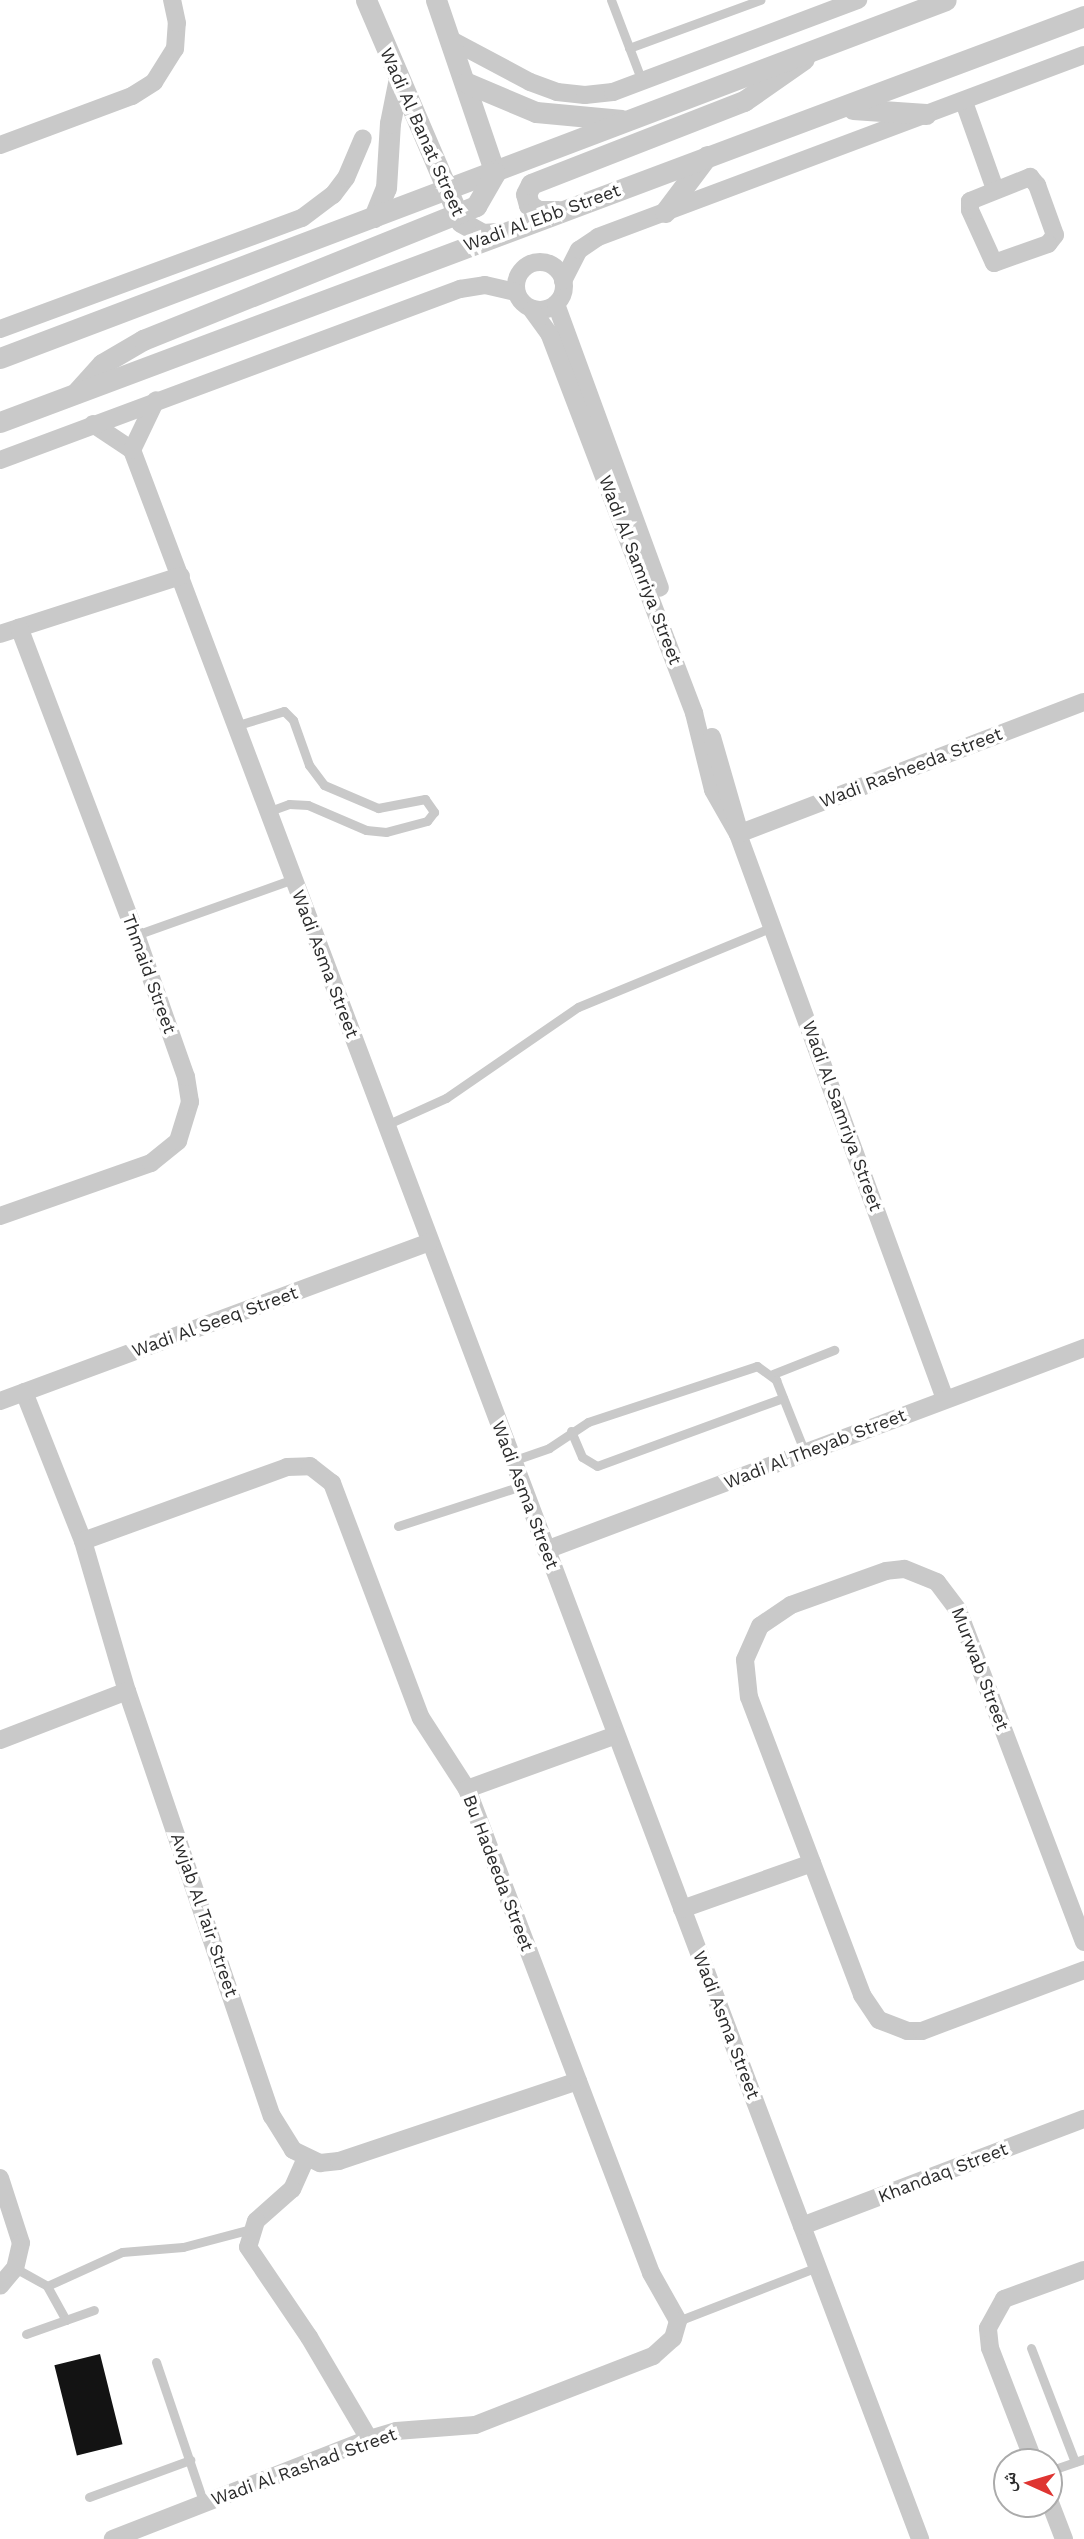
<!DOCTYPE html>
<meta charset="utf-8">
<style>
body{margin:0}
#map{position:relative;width:1084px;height:2539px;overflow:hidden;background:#fff;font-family:"Work Sans","Noto Naskh Arabic",sans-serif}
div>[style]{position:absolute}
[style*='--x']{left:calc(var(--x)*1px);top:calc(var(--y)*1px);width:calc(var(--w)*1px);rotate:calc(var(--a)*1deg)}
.building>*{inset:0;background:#131313;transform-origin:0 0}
.service>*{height:9px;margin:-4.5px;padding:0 4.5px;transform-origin:4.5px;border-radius:4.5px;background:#c9c9c9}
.minor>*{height:18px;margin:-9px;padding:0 9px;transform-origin:9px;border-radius:9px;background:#c9c9c9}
.minor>.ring{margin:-9px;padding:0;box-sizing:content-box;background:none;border:18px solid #c9c9c9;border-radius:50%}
.tertiary>*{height:21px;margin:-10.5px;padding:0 10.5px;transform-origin:10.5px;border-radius:10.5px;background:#c9c9c9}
span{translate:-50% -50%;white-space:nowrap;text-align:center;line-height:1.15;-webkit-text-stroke:7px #fff;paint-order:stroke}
.street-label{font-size:18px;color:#2c2c2c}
.north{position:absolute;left:993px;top:2448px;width:70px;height:70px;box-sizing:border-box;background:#fff;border:2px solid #ababab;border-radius:50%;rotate:274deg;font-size:19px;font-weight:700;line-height:28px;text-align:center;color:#2c2c2c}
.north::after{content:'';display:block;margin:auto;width:24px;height:32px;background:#df3532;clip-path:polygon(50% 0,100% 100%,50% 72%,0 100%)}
</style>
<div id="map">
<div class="building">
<i style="left:100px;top:2354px;width:93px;height:47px;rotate:76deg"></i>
</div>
<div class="service">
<i style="--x:611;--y:0;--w:87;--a:69.1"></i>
<i style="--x:629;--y:48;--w:140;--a:-20.1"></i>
<i style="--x:235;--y:726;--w:51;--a:-17"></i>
<i style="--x:284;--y:711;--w:13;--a:45"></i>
<i style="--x:293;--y:720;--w:48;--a:70.4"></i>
<i style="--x:309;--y:765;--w:25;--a:53"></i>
<i style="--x:324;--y:785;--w:59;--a:23.1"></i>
<i style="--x:378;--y:808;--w:48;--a:-10.8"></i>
<i style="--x:425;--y:799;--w:16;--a:55"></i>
<i style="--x:434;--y:812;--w:11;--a:128"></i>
<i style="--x:427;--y:821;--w:42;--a:165"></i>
<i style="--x:386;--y:832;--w:20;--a:-174"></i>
<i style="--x:366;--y:830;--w:63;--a:-156.7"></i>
<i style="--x:308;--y:805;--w:19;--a:-177"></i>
<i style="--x:289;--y:804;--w:23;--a:160"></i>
<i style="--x:136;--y:935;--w:167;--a:-19.6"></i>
<i style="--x:386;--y:1125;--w:66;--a:-24.2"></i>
<i style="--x:446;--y:1098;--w:160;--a:-34.6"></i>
<i style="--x:578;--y:1007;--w:210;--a:-22.4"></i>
<i style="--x:773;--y:1374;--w:66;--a:-21.5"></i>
<i style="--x:571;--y:1431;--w:28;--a:67"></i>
<i style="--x:582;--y:1457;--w:17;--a:31"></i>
<i style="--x:597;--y:1466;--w:198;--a:-20.1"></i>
<i style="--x:512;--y:1461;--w:39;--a:-19"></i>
<i style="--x:549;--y:1448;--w:47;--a:-33.7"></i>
<i style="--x:588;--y:1422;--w:178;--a:-18.3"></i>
<i style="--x:757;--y:1366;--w:24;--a:36"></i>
<i style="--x:776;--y:1380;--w:79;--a:68.3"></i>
<i style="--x:398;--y:1526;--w:129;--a:-18"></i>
<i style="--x:15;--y:2268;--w:37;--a:29"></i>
<i style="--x:47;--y:2286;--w:39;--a:61"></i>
<i style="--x:47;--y:2286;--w:82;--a:-24.4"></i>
<i style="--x:122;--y:2252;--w:61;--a:-4.7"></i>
<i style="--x:183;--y:2247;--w:70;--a:-14.8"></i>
<i style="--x:678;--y:2321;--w:149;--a:-21.2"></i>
<i style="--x:26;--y:2334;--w:72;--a:-19.4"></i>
<i style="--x:1031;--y:2348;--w:122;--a:68.9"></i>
<i style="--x:156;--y:2362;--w:150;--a:71.3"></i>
<i style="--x:1049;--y:2471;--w:37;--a:-19"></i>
<i style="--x:89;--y:2497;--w:108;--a:-20.1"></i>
</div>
<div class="minor">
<i style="--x:453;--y:41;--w:87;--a:28"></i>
<i style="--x:530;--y:82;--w:29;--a:20"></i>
<i style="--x:557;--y:92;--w:28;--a:6"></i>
<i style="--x:585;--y:95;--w:28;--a:-6"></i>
<i style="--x:613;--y:92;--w:262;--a:-20.6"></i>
<i style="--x:964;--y:102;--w:92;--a:70.4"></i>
<i style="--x:0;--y:145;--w:141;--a:-20.4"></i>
<i style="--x:132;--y:96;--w:26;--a:-32"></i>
<i style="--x:154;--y:82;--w:39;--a:-58"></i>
<i style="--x:175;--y:49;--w:26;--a:-86"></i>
<i style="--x:177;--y:23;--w:24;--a:-102"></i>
<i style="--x:1030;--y:177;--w:11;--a:49"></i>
<i style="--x:1037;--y:185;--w:53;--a:70.2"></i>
<i style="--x:1055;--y:235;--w:11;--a:128"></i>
<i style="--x:1048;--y:244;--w:57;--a:160.6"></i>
<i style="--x:994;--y:263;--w:58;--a:-114.4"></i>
<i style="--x:970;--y:210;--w:9;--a:-90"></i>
<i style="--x:970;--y:201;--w:65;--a:-21.8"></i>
<i class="ring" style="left:516px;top:262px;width:30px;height:30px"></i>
<i style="--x:563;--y:281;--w:35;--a:-63"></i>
<i style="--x:579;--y:250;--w:23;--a:-34"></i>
<i style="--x:598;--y:237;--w:519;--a:-20.53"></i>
<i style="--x:556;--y:304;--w:302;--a:69.9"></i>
<i style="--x:532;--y:310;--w:29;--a:54"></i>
<i style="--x:549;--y:333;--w:407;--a:69.1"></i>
<i style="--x:694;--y:713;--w:79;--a:76.1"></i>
<i style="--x:713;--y:790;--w:51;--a:60.4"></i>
<i style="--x:738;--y:834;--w:602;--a:69.88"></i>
<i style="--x:0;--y:329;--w:322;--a:-20.2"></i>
<i style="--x:302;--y:218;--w:39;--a:-37"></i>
<i style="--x:333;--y:195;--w:21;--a:-53"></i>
<i style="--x:346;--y:178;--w:43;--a:-67"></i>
<i style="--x:93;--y:424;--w:47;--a:33.7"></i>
<i style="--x:132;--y:450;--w:2233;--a:69.33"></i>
<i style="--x:132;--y:450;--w:55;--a:-64.4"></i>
<i style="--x:0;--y:460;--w:491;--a:-20.4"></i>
<i style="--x:460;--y:289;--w:25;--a:-9"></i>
<i style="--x:485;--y:285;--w:32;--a:13"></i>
<i style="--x:0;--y:634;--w:190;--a:-17.8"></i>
<i style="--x:712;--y:737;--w:94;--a:73.9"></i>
<i style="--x:738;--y:834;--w:370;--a:-20.9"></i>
<i style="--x:0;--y:1216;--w:160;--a:-19.3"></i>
<i style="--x:151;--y:1163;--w:35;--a:-39"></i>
<i style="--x:178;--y:1141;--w:41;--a:-72.9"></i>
<i style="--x:190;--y:1102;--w:25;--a:-99"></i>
<i style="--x:186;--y:1077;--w:151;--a:-109.4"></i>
<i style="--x:136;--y:935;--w:329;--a:-110.8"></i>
<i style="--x:24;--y:1392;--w:160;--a:68.4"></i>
<i style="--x:83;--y:1541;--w:156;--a:73.7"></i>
<i style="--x:127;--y:1691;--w:449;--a:71.2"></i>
<i style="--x:272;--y:2116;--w:40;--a:58"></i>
<i style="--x:293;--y:2150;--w:30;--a:26"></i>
<i style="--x:320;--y:2163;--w:19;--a:-6"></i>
<i style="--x:339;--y:2161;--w:252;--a:-18.5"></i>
<i style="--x:0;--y:1401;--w:458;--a:-20.3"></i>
<i style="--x:83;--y:1541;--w:217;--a:-19.9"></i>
<i style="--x:287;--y:1467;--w:23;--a:-2"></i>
<i style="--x:310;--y:1466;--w:28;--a:38"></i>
<i style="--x:332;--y:1483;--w:251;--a:69.3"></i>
<i style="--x:421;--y:1718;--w:85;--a:57.1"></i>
<i style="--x:467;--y:1789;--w:518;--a:69.18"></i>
<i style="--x:651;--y:2273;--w:55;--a:60.6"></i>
<i style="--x:678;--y:2321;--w:18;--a:106"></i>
<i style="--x:673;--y:2338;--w:27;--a:138"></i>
<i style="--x:653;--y:2356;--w:191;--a:158.8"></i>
<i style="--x:475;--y:2425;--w:79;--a:175.7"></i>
<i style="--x:396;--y:2431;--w:28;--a:163"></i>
<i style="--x:369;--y:2439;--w:275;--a:158.7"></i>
<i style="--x:546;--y:1550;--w:575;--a:-20.58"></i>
<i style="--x:0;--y:1740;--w:136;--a:-21.1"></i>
<i style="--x:467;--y:1789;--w:158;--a:-19.9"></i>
<i style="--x:682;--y:1909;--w:138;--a:-19.5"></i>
<i style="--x:1084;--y:1942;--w:355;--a:-110.8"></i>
<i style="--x:958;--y:1610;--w:35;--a:-127"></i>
<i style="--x:937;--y:1582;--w:35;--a:-158"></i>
<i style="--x:904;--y:1569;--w:18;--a:174"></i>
<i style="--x:886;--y:1571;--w:101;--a:160.3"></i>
<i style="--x:791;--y:1605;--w:37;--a:146"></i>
<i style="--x:760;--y:1626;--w:37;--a:114"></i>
<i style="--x:745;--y:1660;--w:37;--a:84"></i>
<i style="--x:749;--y:1697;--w:319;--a:69.2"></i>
<i style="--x:862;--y:1995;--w:30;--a:56"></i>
<i style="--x:879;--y:2020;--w:30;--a:21"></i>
<i style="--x:907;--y:2031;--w:15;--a:0"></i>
<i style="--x:922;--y:2031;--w:173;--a:-20.6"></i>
<i style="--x:306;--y:2158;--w:34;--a:114"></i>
<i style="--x:292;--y:2189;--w:48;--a:138.4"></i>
<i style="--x:256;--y:2221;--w:27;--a:107"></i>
<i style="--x:248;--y:2247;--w:109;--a:55.9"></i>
<i style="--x:309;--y:2337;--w:118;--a:59.5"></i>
<i style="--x:0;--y:2178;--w:68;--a:72.1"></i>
<i style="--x:21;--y:2243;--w:26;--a:103"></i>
<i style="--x:15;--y:2268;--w:23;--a:130"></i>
<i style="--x:802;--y:2226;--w:302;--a:-20.8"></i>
<i style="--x:1034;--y:2462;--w:122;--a:-111.1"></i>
<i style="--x:990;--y:2348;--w:20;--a:-96"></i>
<i style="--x:988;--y:2328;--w:33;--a:-61"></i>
<i style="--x:1004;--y:2299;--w:85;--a:-19.9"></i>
<i style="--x:1049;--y:2500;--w:42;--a:69"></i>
</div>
<div class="tertiary">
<i style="--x:366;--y:0;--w:241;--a:66.8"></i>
<i style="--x:461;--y:222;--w:25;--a:29"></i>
<i style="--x:483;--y:234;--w:14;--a:-4"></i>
<i style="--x:436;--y:0;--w:183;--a:71.2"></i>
<i style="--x:467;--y:83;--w:75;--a:22.8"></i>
<i style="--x:536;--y:112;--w:86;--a:5.3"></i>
<i style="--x:853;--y:109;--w:73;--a:3.9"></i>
<i style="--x:558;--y:211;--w:20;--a:180"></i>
<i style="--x:538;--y:211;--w:11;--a:-146"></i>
<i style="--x:529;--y:205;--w:11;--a:-105"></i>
<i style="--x:526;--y:194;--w:11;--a:-63"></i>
<i style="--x:531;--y:184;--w:229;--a:-21.3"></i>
<i style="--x:744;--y:101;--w:73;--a:-35"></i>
<i style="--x:665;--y:212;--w:70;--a:-53.1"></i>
<i style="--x:374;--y:217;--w:31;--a:-68"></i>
<i style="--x:386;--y:188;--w:65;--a:-86.5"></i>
<i style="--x:390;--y:123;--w:41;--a:-78.7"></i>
<i style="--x:0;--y:358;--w:1011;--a:-20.73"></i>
<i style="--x:76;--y:393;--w:39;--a:-48"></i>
<i style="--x:102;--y:364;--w:48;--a:-30.3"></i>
<i style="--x:143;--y:340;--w:359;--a:-21.9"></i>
<i style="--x:476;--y:206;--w:38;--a:-60"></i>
<i style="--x:0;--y:422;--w:1158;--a:-20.53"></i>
</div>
<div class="street-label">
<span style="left:422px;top:132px;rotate:66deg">Wadi Al Banat Street</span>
<span style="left:542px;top:218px;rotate:-20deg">Wadi Al Ebb Street</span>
<span style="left:640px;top:570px;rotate:69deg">Wadi Al Samriya Street</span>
<span style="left:911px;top:768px;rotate:-21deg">Wadi Rasheeda Street</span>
<span style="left:325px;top:964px;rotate:69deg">Wadi Asma Street</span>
<span style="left:149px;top:974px;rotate:70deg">Thmaid Street</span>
<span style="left:842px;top:1116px;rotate:70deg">Wadi Al Samriya Street</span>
<span style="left:215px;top:1322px;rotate:-20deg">Wadi Al Seeq Street</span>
<span style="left:815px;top:1449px;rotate:-21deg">Wadi Al Theyab Street</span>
<span style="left:525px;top:1495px;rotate:69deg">Wadi Asma Street</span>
<span style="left:980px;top:1669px;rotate:69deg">Murwab Street</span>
<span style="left:498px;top:1873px;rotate:69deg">Bu Hadeeda Street</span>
<span style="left:204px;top:1915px;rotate:71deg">Awjab Al Tair Street</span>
<span style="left:726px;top:2025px;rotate:69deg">Wadi Asma Street</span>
<span style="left:943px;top:2173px;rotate:-21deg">Khandaq Street</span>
<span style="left:304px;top:2467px;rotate:-20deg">Wadi Al Rashad Street</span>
</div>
<div class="north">ش</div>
</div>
